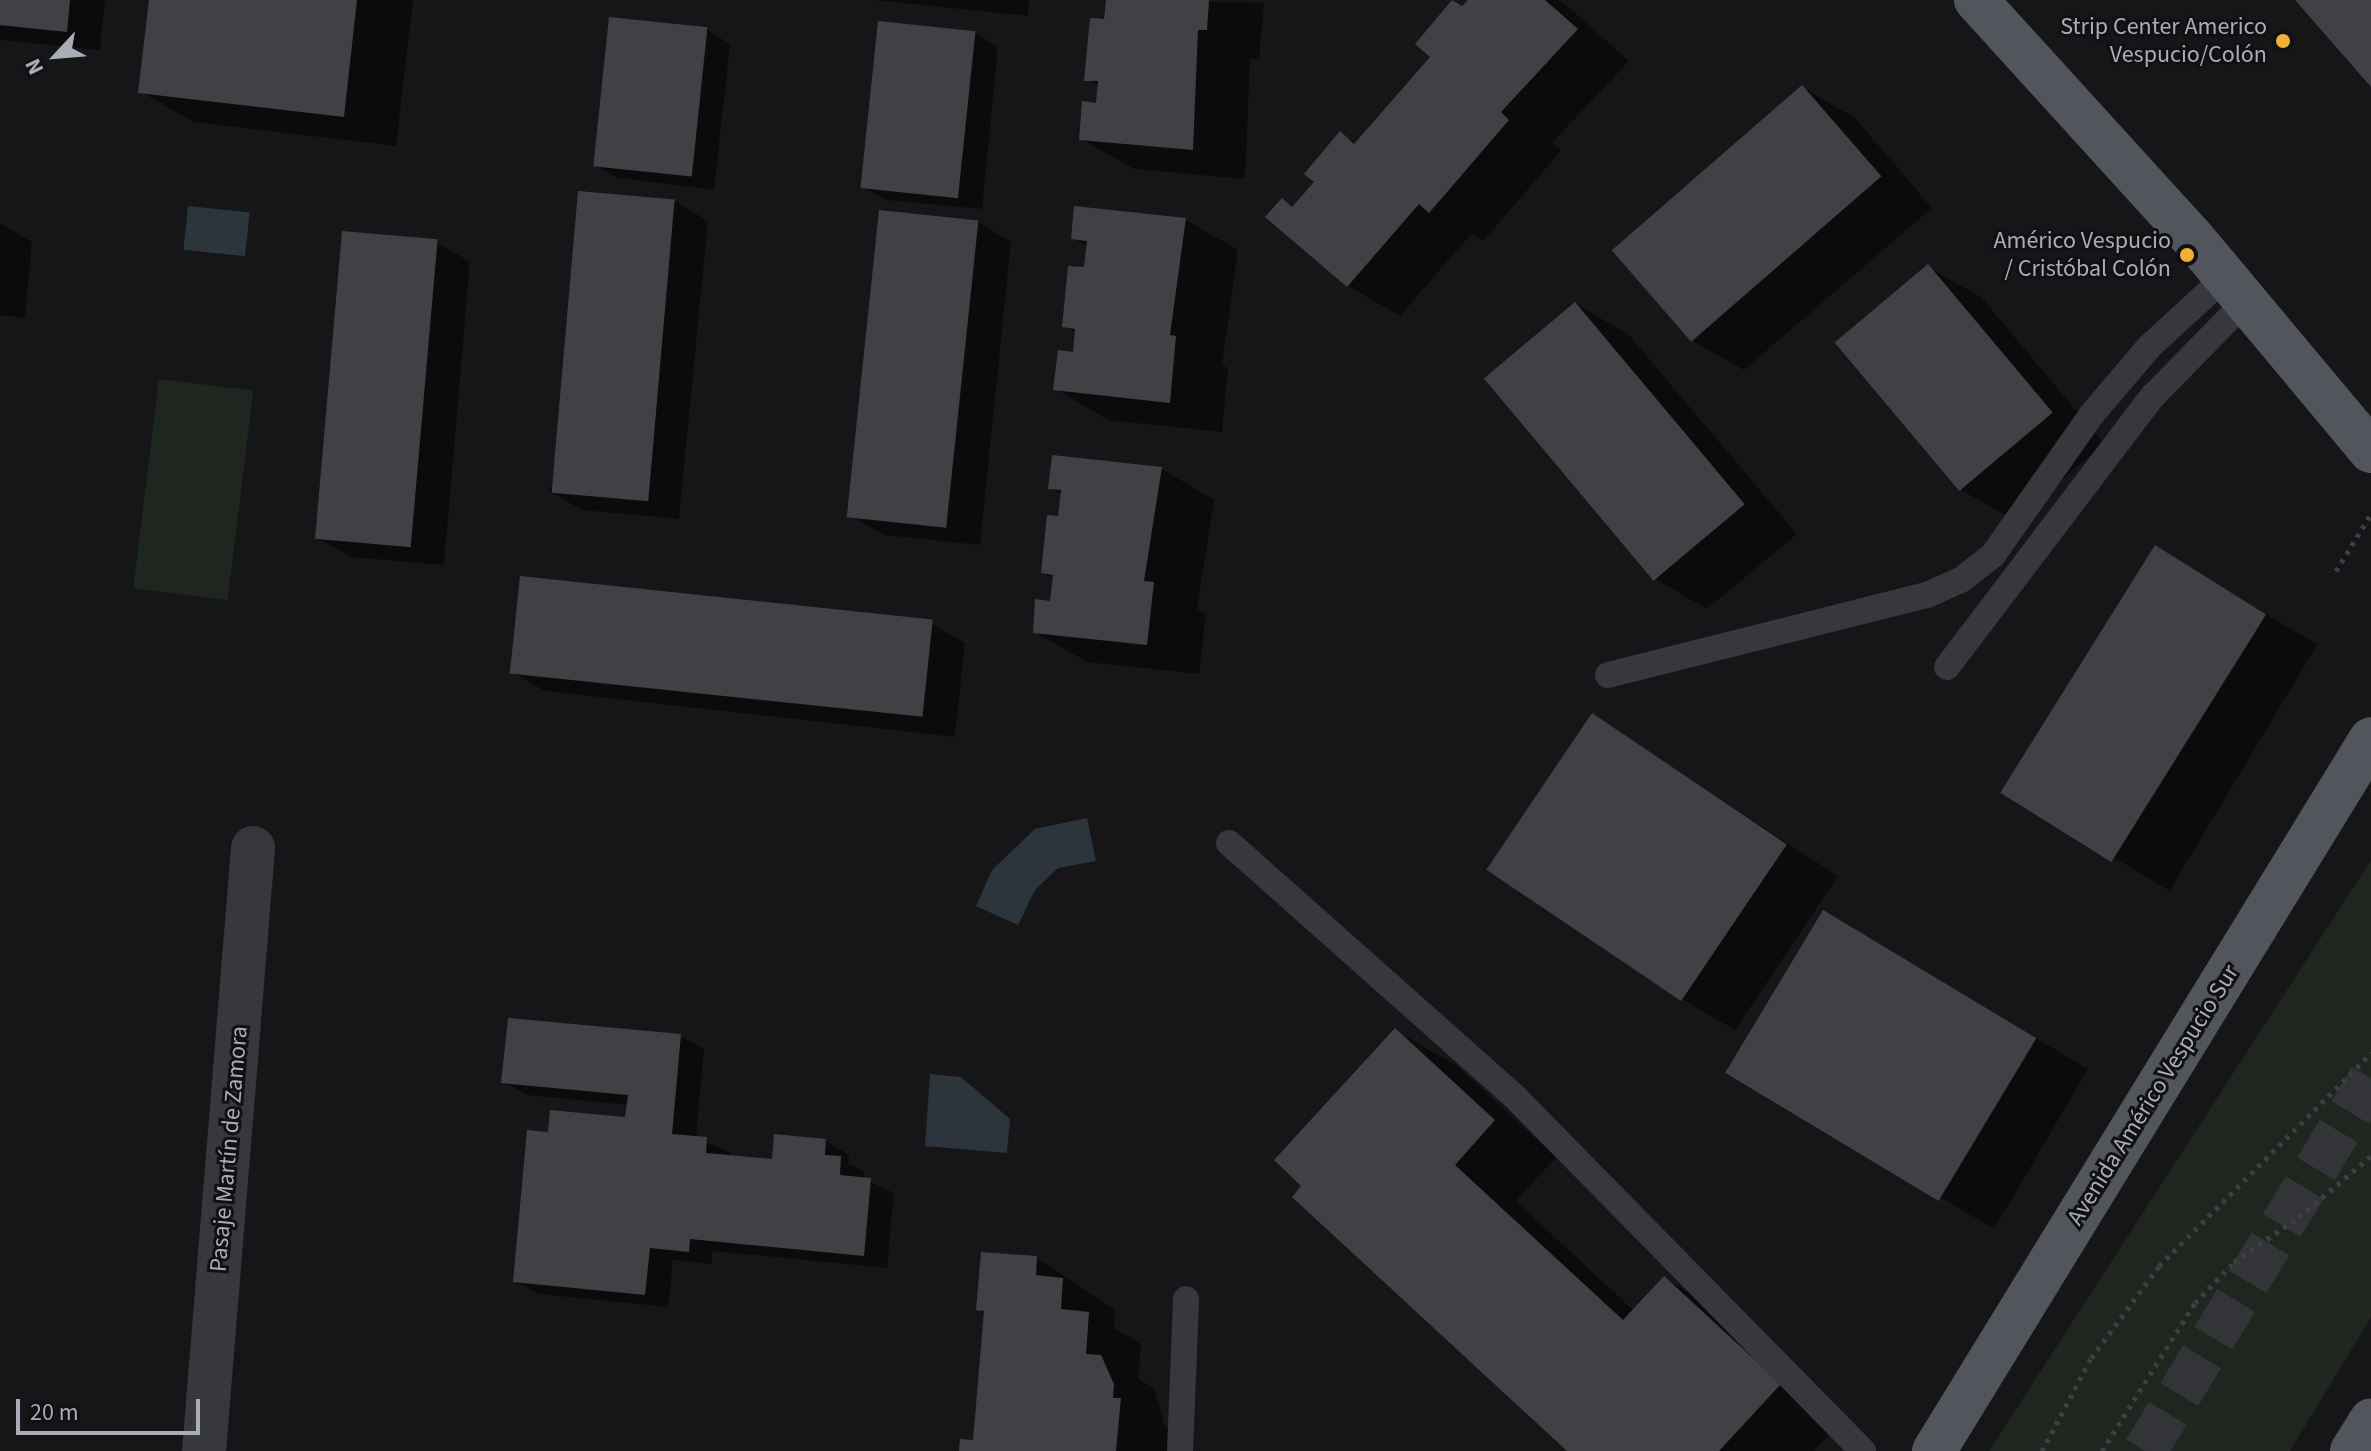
<!DOCTYPE html>
<meta charset="utf-8">
<style>
body{margin:0}
#map{position:relative;width:2371px;height:1451px;overflow:hidden;background:#161618;font-family:"Source Sans 3",sans-serif}
div>[style]{position:absolute}
[style*='--x']{left:calc(var(--x)*1px);top:calc(var(--y)*1px);width:calc(var(--w)*1px);rotate:calc(var(--a)*1deg)}
.green>*{inset:0;background:#1e261f;transform-origin:0 0}
.water>*{inset:0;background:#2c353c;transform-origin:0 0}
.shadow>*{inset:0;background:#0007;transform-origin:0 0}
.building>*{inset:0;background:#404145;transform-origin:0 0}
.highway-tunnel>*{height:44px;margin-top:-22px;transform-origin:0;background:repeating-linear-gradient(90deg,#333438 0 44px,transparent 0 66px)}
.path>*{height:5px;margin-top:-2.5px;transform-origin:0;background:repeating-linear-gradient(90deg,#3d3f44 0 4px,transparent 0 10px)}
.lane>*{height:26px;margin:-13px;padding:0 13px;transform-origin:13px;border-radius:13px;background:#37383d}
.street>*{height:44px;margin:-22px;padding:0 22px;transform-origin:22px;border-radius:22px;background:#37383d}
.primary>*{height:44px;margin:-22px;padding:0 22px;transform-origin:22px;border-radius:22px;background:#53555c}
.dots>*{width:22px;height:22px;translate:-50% -50%;box-sizing:border-box;border:4px solid #111113;border-radius:50%}
span{translate:-50% -50%;white-space:nowrap;text-align:center;line-height:1.15;-webkit-text-stroke:6px #111113;paint-order:stroke}
.poi-label{font-size:24px;color:#a8adb8}
.right{translate:-100% -50%;text-align:right}
.street-label{font-size:24px;color:#a8adb8}
.north{position:absolute;left:16px;top:16px;width:80px;height:80px;-webkit-text-stroke:6px #111113;paint-order:stroke;rotate:244deg;font-size:22px;font-weight:700;line-height:32px;text-align:center;color:#a8adb8}
.north::after{content:'';display:block;margin:auto;width:28px;height:36px;background:#a8adb8;clip-path:polygon(50% 0,100% 100%,50% 72%,0 100%)}
.scale{position:absolute;left:16px;top:1399px;width:184px;height:36px;box-sizing:border-box;border:4px solid #a8adb8;border-top:0;padding-left:10px;font-size:24px;line-height:28px;white-space:nowrap;color:#a8adb8;-webkit-text-stroke:6px #111113;paint-order:stroke}
</style>
<div id="map">
<div class="green">
<i style="left:159px;top:379px;width:95px;height:211px;rotate:7deg"></i>
<i style="clip-path:polygon(2371px 860px,2371px 1317px,2290px 1451px,1989px 1451px)"></i>
</div>
<div class="water">
<i style="left:188px;top:206px;width:62px;height:44px;rotate:6deg"></i>
<i style="clip-path:polygon(1087px 818px,1096px 861px,1058px 868px,1035px 890px,1018px 925px,976px 906px,992px 870px,1035px 829px)"></i>
<i style="clip-path:polygon(930px 1074px,961px 1077px,1010px 1119px,1007px 1153px,925px 1146px)"></i>
</div>
<div class="shadow">
<i style="clip-path:polygon(0 0,105px 0,100px 50px,0 40px)"></i>
<i style="clip-path:polygon(151px 0,413px 0,396px 146px,193px 122px,140px 91px)"></i>
<i style="clip-path:polygon(874px 0,1029px 0,1028px 16px)"></i>
<i style="clip-path:polygon(1108px 0,1264px 3px,1259px 59px,1250px 59px,1245px 179px,1134px 169px,1081px 139px,1098px 105px,1100px 87px,1086px 79px)"></i>
<i style="clip-path:polygon(1470px 0,1560px 0,1629px 61px,1552px 143px,1561px 151px,1483px 241px,1471px 234px,1400px 316px,1348px 286px,1282px 201px,1294px 208px,1316px 182px,1340px 134px,1357px 144px,1433px 57px,1417px 43px,1454px 1px,1464px 7px)"></i>
<i style="clip-path:polygon(880px 23px,975px 33px,998px 47px,982px 209px,886px 200px,863px 187px)"></i>
<i style="clip-path:polygon(707px 30px,730px 44px,714px 190px,618px 178px,594px 165px)"></i>
<i style="clip-path:polygon(1802px 87px,1855px 118px,1932px 208px,1744px 370px,1691px 340px)"></i>
<i style="clip-path:polygon(675px 201px,708px 221px,679px 519px,582px 510px,549px 491px)"></i>
<i style="clip-path:polygon(1186px 220px,1238px 250px,1222px 365px,1228px 368px,1222px 432px,1108px 420px,1056px 389px,1075px 355px,1077px 333px,1064px 326px,1086px 270px,1088px 247px,1073px 238px)"></i>
<i style="clip-path:polygon(978px 222px,1011px 242px,980px 545px,884px 535px,850px 516px)"></i>
<i style="clip-path:polygon(0 223px,32px 242px,25px 318px,0 315px)"></i>
<i style="clip-path:polygon(437px 242px,470px 262px,444px 565px,351px 557px,317px 538px)"></i>
<i style="clip-path:polygon(1928px 267px,1981px 297px,2104px 444px,2014px 520px,1961px 490px)"></i>
<i style="clip-path:polygon(1576px 304px,1628px 334px,1797px 534px,1707px 609px,1655px 579px)"></i>
<i style="clip-path:polygon(1162px 469px,1214px 500px,1197px 609px,1206px 614px,1199px 674px,1087px 662px,1035px 632px,1052px 603px,1054px 579px,1043px 572px,1063px 495px,1050px 488px)"></i>
<i style="left:2156px;top:548px;width:188px;height:287px;rotate:31deg"></i>
<i style="clip-path:polygon(932px 624px,965px 643px,955px 737px,545px 691px,512px 672px)"></i>
<i style="clip-path:polygon(1592px 716px,1838px 876px,1735px 1030px,1683px 1000px)"></i>
<i style="clip-path:polygon(1876px 943px,2088px 1069px,1994px 1229px,1730px 1073px)"></i>
<i style="clip-path:polygon(1395px 1030px,1457px 1066px,1556px 1157px,1516px 1201px,1634px 1311px,1664px 1278px,1726px 1314px,1842px 1421px,1814px 1451px,1570px 1451px)"></i>
<i style="clip-path:polygon(680px 1036px,704px 1049px,696px 1138px,730px 1152px,730px 1157px,773px 1161px,826px 1141px,849px 1155px,848px 1163px,864px 1172px,864px 1179px,894px 1193px,887px 1268px,712px 1251px,712px 1264px,673px 1260px,668px 1307px,538px 1294px,515px 1281px,550px 1134px,627px 1119px,629px 1105px,527px 1095px,503px 1081px)"></i>
<i style="clip-path:polygon(1037px 1258px,1115px 1310px,1114px 1328px,1141px 1344px,1138px 1379px,1154px 1388px,1165px 1426px,1173px 1431px,1171px 1451px,961px 1451px,975px 1442px,986px 1313px,978px 1309px)"></i>
</div>
<div class="building">
<i style="clip-path:polygon(0 0,70px 0,67px 32px,0 25px)"></i>
<i style="clip-path:polygon(149px 0,357px 0,344px 117px,138px 93px)"></i>
<i style="clip-path:polygon(1106px 0,1209px 0,1207px 30px,1198px 30px,1193px 150px,1079px 140px,1082px 101px,1096px 103px,1098px 81px,1084px 81px,1090px 18px,1104px 19px)"></i>
<i style="clip-path:polygon(1452px 0,1462px 6px,1468px 0,1545px 0,1578px 29px,1501px 112px,1509px 120px,1429px 213px,1419px 204px,1347px 287px,1265px 217px,1282px 198px,1292px 207px,1314px 182px,1304px 174px,1340px 131px,1354px 144px,1430px 57px,1415px 44px)"></i>
<i style="clip-path:polygon(2295px 0,2371px 0,2371px 87px)"></i>
<i style="left:609px;top:17px;width:99px;height:150px;rotate:6deg"></i>
<i style="left:878px;top:21px;width:98px;height:168px;rotate:6deg"></i>
<i style="left:1802px;top:85px;width:121px;height:252px;rotate:49deg"></i>
<i style="left:578px;top:191px;width:97px;height:303px;rotate:5deg"></i>
<i style="clip-path:polygon(1074px 206px,1186px 218px,1170px 335px,1176px 336px,1170px 403px,1053px 390px,1058px 350px,1073px 352px,1075px 329px,1062px 327px,1068px 266px,1084px 267px,1087px 241px,1071px 239px)"></i>
<i style="left:879px;top:210px;width:100px;height:309px;rotate:6deg"></i>
<i style="left:342px;top:231px;width:96px;height:309px;rotate:5deg"></i>
<i style="left:1928px;top:264px;width:194px;height:122px;rotate:50deg"></i>
<i style="left:1575px;top:302px;width:264px;height:119px;rotate:50deg"></i>
<i style="clip-path:polygon(1052px 455px,1162px 467px,1144px 581px,1154px 582px,1147px 645px,1033px 633px,1035px 599px,1050px 601px,1053px 575px,1041px 573px,1047px 515px,1058px 516px,1061px 490px,1048px 489px)"></i>
<i style="left:2155px;top:545px;width:131px;height:292px;rotate:32deg"></i>
<i style="left:520px;top:576px;width:415px;height:98px;rotate:6deg"></i>
<i style="left:1592px;top:713px;width:235px;height:189px;rotate:34deg"></i>
<i style="left:1823px;top:910px;width:249px;height:190px;rotate:31deg"></i>
<i style="clip-path:polygon(508px 1018px,681px 1034px,672px 1134px,707px 1137px,706px 1153px,772px 1159px,774px 1134px,826px 1139px,825px 1155px,841px 1156px,840px 1175px,871px 1178px,864px 1256px,690px 1239px,689px 1252px,650px 1248px,645px 1295px,513px 1282px,527px 1130px,548px 1132px,550px 1110px,625px 1117px,628px 1095px,501px 1083px)"></i>
<i style="clip-path:polygon(1395px 1028px,1495px 1120px,1455px 1165px,1623px 1320px,1664px 1276px,1781px 1384px,1719px 1451px,1567px 1451px,1292px 1197px,1301px 1186px,1274px 1160px)"></i>
<i style="clip-path:polygon(981px 1252px,1037px 1256px,1036px 1275px,1063px 1278px,1061px 1309px,1089px 1312px,1086px 1354px,1101px 1355px,1114px 1384px,1113px 1398px,1121px 1398px,1116px 1451px,959px 1451px,960px 1439px,973px 1440px,984px 1311px,976px 1310px)"></i>
</div>
<div class="highway-tunnel">
<i style="--x:2145;--y:1451;--w:436;--a:-58.8"></i>
</div>
<div class="path">
<i style="--x:2336;--y:571;--w:67;--a:-58.4"></i>
<i style="--x:2042;--y:1451;--w:105;--a:-62.2"></i>
<i style="--x:2091;--y:1358;--w:114;--a:-53.5"></i>
<i style="--x:2159;--y:1266;--w:301;--a:-45.1"></i>
<i style="--x:2102;--y:1451;--w:175;--a:-57.9"></i>
<i style="--x:2195;--y:1303;--w:57;--a:-46.4"></i>
<i style="--x:2234;--y:1262;--w:79;--a:-34.7"></i>
<i style="--x:2299;--y:1217;--w:94;--a:-40.3"></i>
</div>
<div class="lane">
<i style="--x:1947;--y:667;--w:340;--a:-52.8"></i>
<i style="--x:2153;--y:396;--w:133;--a:-45.6"></i>
<i style="--x:1608;--y:675;--w:329;--a:-14.1"></i>
<i style="--x:1927;--y:595;--w:37;--a:-24"></i>
<i style="--x:1961;--y:580;--w:41;--a:-38"></i>
<i style="--x:1993;--y:555;--w:172;--a:-54.9"></i>
<i style="--x:2092;--y:414;--w:88;--a:-49.6"></i>
<i style="--x:2149;--y:347;--w:103;--a:-42.6"></i>
<i style="--x:1229;--y:843;--w:381;--a:41.6"></i>
<i style="--x:1514;--y:1096;--w:498;--a:45.5"></i>
<i style="--x:1180;--y:1451;--w:152;--a:-87.7"></i>
</div>
<div class="street">
<i style="--x:204;--y:1451;--w:605;--a:-85.35"></i>
</div>
<div class="primary">
<i style="--x:1976;--y:0;--w:321;--a:47.7"></i>
<i style="--x:2192;--y:237;--w:279;--a:50.1"></i>
<i style="--x:1934;--y:1451;--w:835;--a:-58.46"></i>
<i style="--x:2352;--y:1451;--w:36;--a:-58"></i>
</div>
<div class="dots">
<i style="left:2283px;top:41px;background:#f2b134"></i>
<i style="left:2187px;top:255px;background:#f2b134"></i>
</div>
<div class="poi-label">
<span class="right" style="left:2267px;top:41px">Strip Center Americo<br>Vespucio/Colón</span>
<span class="right" style="left:2171px;top:255px">Américo Vespucio<br>/ Cristóbal Colón</span>
</div>
<div class="street-label">
<span style="left:2153px;top:1095px;rotate:-58deg">Avenida Américo Vespucio Sur</span>
<span style="left:229px;top:1149px;rotate:-85deg">Pasaje Martín de Zamora</span>
</div>
<div class="north">N</div>
<div class="scale">20 m</div>
</div>
